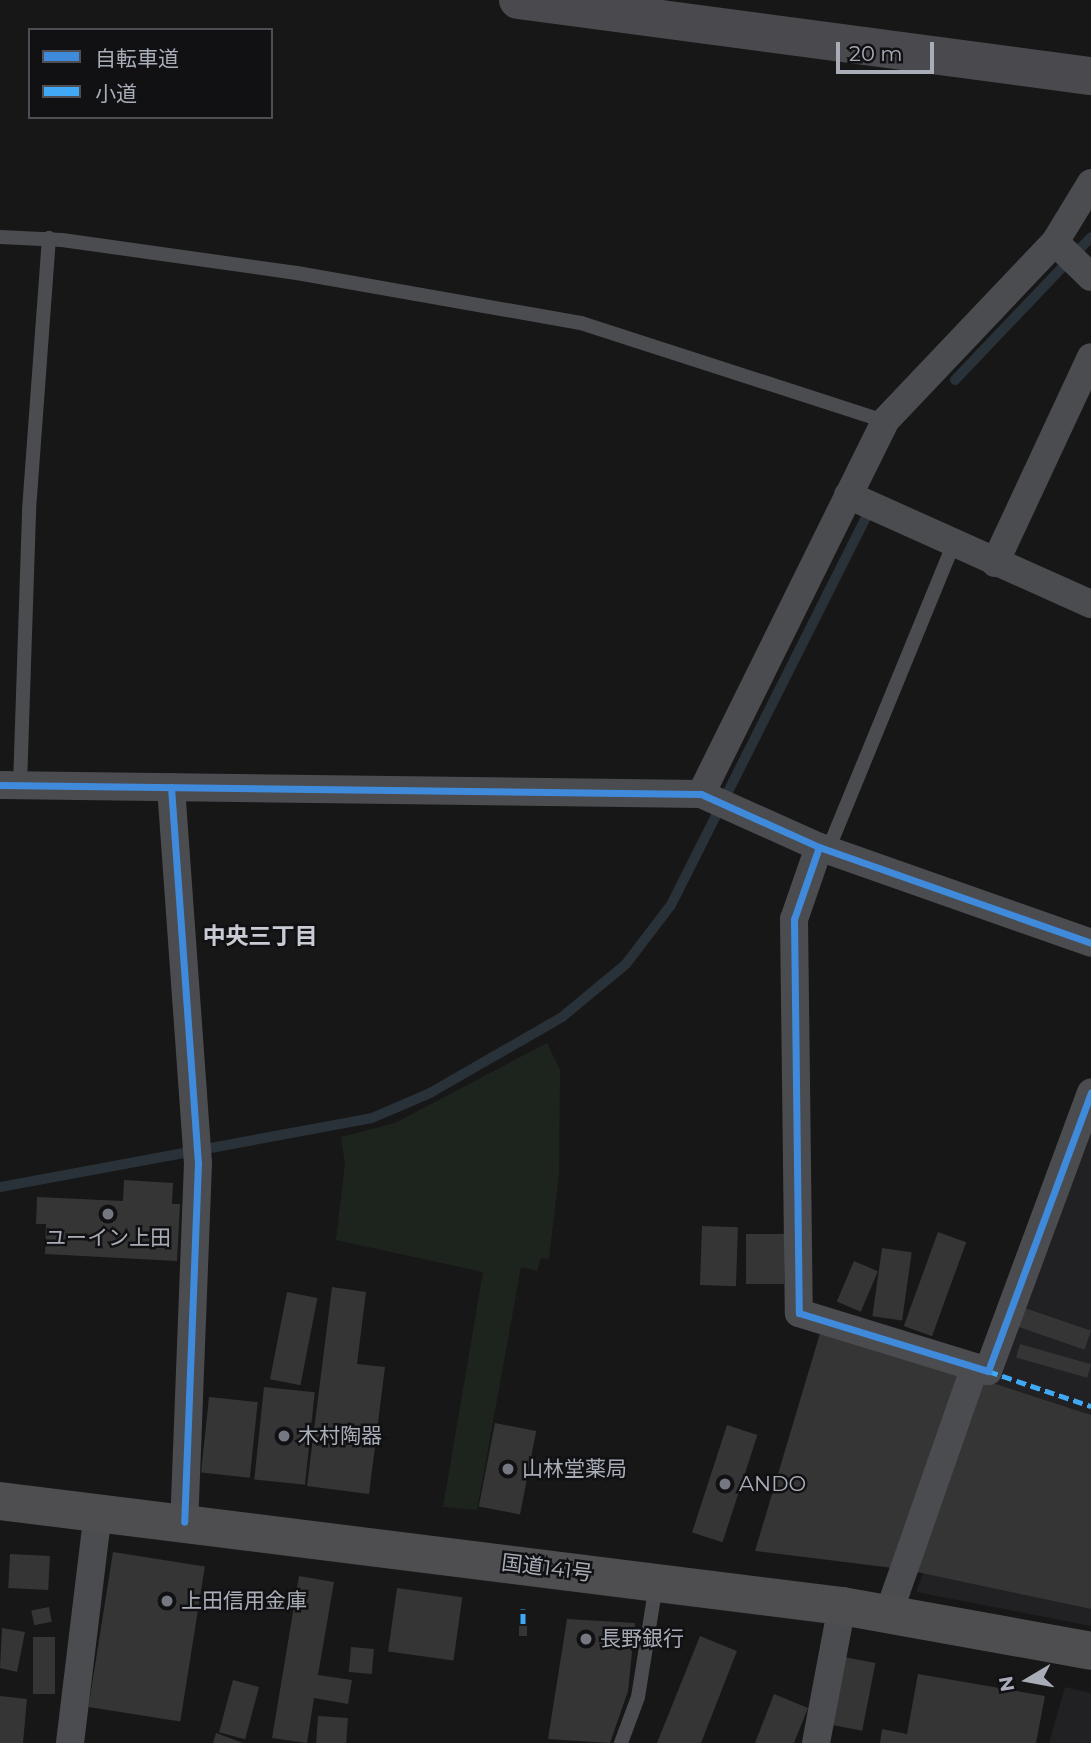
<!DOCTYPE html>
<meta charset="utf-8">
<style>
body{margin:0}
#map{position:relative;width:1091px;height:1743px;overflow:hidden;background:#171717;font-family:Montserrat,"Noto Sans JP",sans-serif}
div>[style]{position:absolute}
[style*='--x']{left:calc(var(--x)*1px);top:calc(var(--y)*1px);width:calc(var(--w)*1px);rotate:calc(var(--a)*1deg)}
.built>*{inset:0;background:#212123}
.green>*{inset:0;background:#1d241e}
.stream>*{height:10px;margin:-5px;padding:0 5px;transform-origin:5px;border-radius:5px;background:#2a3239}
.building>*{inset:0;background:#353536;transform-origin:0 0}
.lane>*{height:14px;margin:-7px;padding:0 7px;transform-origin:7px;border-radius:7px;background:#4b4c50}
.street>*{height:28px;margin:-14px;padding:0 14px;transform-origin:14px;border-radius:14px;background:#4b4c50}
.secondary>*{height:38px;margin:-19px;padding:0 19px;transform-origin:19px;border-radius:19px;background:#4a4a4e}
.highway>*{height:38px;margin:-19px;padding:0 19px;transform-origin:19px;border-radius:19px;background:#4e4e51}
.quiet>*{height:5px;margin-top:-2.5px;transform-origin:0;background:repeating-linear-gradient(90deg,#3fa9f5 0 10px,transparent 0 15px)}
.cycleway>*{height:7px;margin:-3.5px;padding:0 3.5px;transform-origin:3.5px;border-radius:3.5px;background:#408adc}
.dots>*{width:19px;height:19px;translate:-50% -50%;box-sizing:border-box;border:4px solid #111113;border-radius:50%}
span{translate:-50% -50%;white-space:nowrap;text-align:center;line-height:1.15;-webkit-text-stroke:5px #111113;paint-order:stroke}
.poi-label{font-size:21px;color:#a8adb8}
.left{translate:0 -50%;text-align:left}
.street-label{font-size:21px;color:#a8adb8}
.neighbourhood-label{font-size:23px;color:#c9ccd4;font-weight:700}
.legend{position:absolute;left:28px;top:28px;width:245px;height:91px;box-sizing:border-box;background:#111113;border:2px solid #4d4f55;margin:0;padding:9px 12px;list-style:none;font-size:21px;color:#a8adb8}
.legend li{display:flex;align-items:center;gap:14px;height:35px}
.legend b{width:35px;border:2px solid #4d4f55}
.north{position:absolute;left:993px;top:1645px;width:70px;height:70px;-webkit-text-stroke:5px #111113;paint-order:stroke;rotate:260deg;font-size:19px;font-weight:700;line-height:28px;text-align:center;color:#a8adb8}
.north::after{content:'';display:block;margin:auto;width:24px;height:32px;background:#a8adb8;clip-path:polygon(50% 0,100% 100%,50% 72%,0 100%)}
.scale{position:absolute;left:836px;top:42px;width:98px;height:32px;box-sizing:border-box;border:4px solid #a8adb8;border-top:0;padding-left:9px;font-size:21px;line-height:24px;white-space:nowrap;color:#a8adb8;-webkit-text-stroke:5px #111113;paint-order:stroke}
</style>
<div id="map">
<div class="built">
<i style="clip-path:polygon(1091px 1122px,1091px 1626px,916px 1592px)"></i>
<i style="clip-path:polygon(1065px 1687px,1091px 1693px,1091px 1743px,1049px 1743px)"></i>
</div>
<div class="green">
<i style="clip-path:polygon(547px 1043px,560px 1070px,559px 1174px,549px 1259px,541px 1258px,537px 1271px,521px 1267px,477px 1510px,443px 1507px,483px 1272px,336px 1240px,345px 1164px,341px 1137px,395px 1123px)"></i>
</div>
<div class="stream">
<i style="--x:955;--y:380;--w:197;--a:-46.4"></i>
<i style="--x:0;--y:1187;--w:378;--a:-10.5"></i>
<i style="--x:372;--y:1118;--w:63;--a:-23.3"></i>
<i style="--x:430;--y:1093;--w:152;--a:-29.9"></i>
<i style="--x:562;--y:1017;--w:83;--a:-39.6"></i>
<i style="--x:626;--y:964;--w:74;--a:-52.7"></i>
<i style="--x:671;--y:905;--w:434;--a:-63.3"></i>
</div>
<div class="building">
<i style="clip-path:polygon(124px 1180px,173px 1183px,172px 1204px,180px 1204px,177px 1261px,45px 1254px,46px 1224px,36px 1224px,37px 1197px,123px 1201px)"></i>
<i style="left:702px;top:1226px;width:36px;height:59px;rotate:2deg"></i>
<i style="left:938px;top:1232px;width:30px;height:100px;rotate:20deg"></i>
<i style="left:746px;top:1234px;width:38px;height:50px"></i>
<i style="left:882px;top:1248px;width:30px;height:69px;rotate:8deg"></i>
<i style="left:854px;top:1261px;width:26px;height:44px;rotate:23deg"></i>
<i style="clip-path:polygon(332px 1287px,366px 1292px,357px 1364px,385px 1367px,369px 1494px,307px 1486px)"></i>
<i style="left:287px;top:1292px;width:31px;height:89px;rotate:11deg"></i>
<i style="left:1022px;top:1307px;width:73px;height:20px;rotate:19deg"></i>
<i style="clip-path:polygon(821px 1330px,959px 1372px,893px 1568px,755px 1551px)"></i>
<i style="left:1020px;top:1344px;width:74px;height:14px;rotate:16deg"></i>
<i style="clip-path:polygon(980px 1379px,1091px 1415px,1091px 1609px,912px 1571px)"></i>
<i style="left:264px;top:1387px;width:51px;height:93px;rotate:6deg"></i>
<i style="left:209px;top:1397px;width:49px;height:76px;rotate:6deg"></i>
<i style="left:495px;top:1423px;width:42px;height:85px;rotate:11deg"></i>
<i style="left:727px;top:1425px;width:32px;height:113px;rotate:18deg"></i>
<i style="left:113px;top:1552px;width:93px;height:157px;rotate:9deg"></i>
<i style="left:10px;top:1554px;width:40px;height:34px;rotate:3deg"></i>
<i style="clip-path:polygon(299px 1576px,334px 1582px,318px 1675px,352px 1680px,348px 1704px,314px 1698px,307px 1743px,272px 1738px)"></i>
<i style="left:397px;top:1588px;width:66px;height:64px;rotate:8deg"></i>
<i style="left:49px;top:1607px;width:15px;height:18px;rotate:79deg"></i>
<i style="clip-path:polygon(567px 1619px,635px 1623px,628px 1691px,610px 1743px,548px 1739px)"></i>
<i style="left:519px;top:1626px;width:8px;height:10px"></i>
<i style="clip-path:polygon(2px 1628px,25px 1632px,17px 1672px,0 1668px)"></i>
<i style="clip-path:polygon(700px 1636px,737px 1651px,701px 1743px,657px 1743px)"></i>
<i style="left:33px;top:1637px;width:22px;height:57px"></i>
<i style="left:351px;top:1647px;width:23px;height:25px;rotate:5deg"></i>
<i style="left:844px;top:1657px;width:32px;height:69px;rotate:11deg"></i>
<i style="clip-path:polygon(918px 1674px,1045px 1696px,1036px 1743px,880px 1743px,882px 1729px,907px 1734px)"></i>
<i style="left:233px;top:1680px;width:27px;height:54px;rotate:15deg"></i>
<i style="clip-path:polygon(774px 1694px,808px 1708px,794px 1743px,755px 1743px)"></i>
<i style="clip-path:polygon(0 1696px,27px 1699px,23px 1743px,0 1743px)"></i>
<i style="left:318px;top:1716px;width:30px;height:27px;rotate:4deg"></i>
<i style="clip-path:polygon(216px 1733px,243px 1743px,213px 1743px)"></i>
</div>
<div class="lane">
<i style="--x:0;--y:237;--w:62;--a:2.8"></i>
<i style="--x:62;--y:240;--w:237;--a:8"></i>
<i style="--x:297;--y:273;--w:288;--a:10"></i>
<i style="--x:581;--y:323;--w:319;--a:17.9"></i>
<i style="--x:20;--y:785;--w:275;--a:-88.1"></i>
<i style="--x:29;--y:510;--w:273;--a:-85.8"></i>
<i style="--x:828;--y:850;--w:332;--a:-67.7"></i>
<i style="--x:621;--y:1743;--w:49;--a:-69.7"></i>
<i style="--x:638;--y:1697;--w:114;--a:-80.9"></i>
</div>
<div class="street">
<i style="--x:1055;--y:242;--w:50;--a:44.2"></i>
<i style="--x:848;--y:495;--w:266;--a:24.2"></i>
<i style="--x:995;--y:563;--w:227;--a:-65"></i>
<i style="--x:0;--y:785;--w:701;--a:0.74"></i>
<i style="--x:701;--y:794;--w:129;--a:24.2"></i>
<i style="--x:819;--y:847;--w:288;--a:19.4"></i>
<i style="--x:171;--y:787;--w:377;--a:85.9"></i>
<i style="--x:198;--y:1163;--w:359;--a:92.2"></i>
<i style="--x:701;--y:794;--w:416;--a:-63.7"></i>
<i style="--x:885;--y:421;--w:247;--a:-46.5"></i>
<i style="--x:1055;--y:242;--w:69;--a:-58.6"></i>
<i style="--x:819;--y:847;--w:76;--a:109.1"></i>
<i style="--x:794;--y:919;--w:394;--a:89.3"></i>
<i style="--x:799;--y:1313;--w:198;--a:17.1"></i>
<i style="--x:988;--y:1371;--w:297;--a:-69.7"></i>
<i style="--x:889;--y:1612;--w:257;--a:-70.7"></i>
<i style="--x:70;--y:1743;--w:232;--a:-83.1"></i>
<i style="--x:816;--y:1743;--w:139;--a:-79.3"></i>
</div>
<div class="secondary">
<i style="--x:518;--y:0;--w:578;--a:7.56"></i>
</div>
<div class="highway">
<i style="--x:0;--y:1501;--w:849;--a:7.11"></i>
<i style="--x:842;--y:1606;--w:253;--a:10.2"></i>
</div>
<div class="quiet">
<i style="--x:988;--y:1371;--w:109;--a:18.8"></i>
<i style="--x:523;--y:1624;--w:15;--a:-90"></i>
</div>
<div class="cycleway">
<i style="--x:0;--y:785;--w:701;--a:0.74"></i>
<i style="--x:701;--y:794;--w:129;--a:24.2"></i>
<i style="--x:819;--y:847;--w:288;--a:19.4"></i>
<i style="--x:171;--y:787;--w:377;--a:85.9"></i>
<i style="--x:198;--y:1163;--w:359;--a:92.2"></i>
<i style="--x:819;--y:847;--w:76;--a:109.1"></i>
<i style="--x:794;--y:919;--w:394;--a:89.3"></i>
<i style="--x:799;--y:1313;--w:198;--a:17.1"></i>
<i style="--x:988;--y:1371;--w:297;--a:-69.7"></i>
</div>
<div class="dots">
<i style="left:108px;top:1214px;background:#757880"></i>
<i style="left:284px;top:1436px;background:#757880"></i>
<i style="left:508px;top:1469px;background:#757880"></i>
<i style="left:725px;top:1484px;background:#757880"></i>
<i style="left:167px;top:1601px;background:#757880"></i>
<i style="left:586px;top:1639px;background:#757880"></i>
</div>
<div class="poi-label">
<span style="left:108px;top:1238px">ユーイン上田</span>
<span class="left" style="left:298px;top:1436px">木村陶器</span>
<span class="left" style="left:522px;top:1469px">山林堂薬局</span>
<span class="left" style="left:739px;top:1484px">ANDO</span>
<span class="left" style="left:181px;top:1601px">上田信用金庫</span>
<span class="left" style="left:600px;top:1639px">長野銀行</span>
</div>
<div class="street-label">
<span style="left:547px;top:1568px;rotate:7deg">国道141号</span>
</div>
<div class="neighbourhood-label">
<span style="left:260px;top:936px">中央三丁目</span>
</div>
<ul class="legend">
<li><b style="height:9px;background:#408adc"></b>自転車道</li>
<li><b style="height:9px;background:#3fa9f5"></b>小道</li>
</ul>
<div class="north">N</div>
<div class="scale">20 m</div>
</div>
